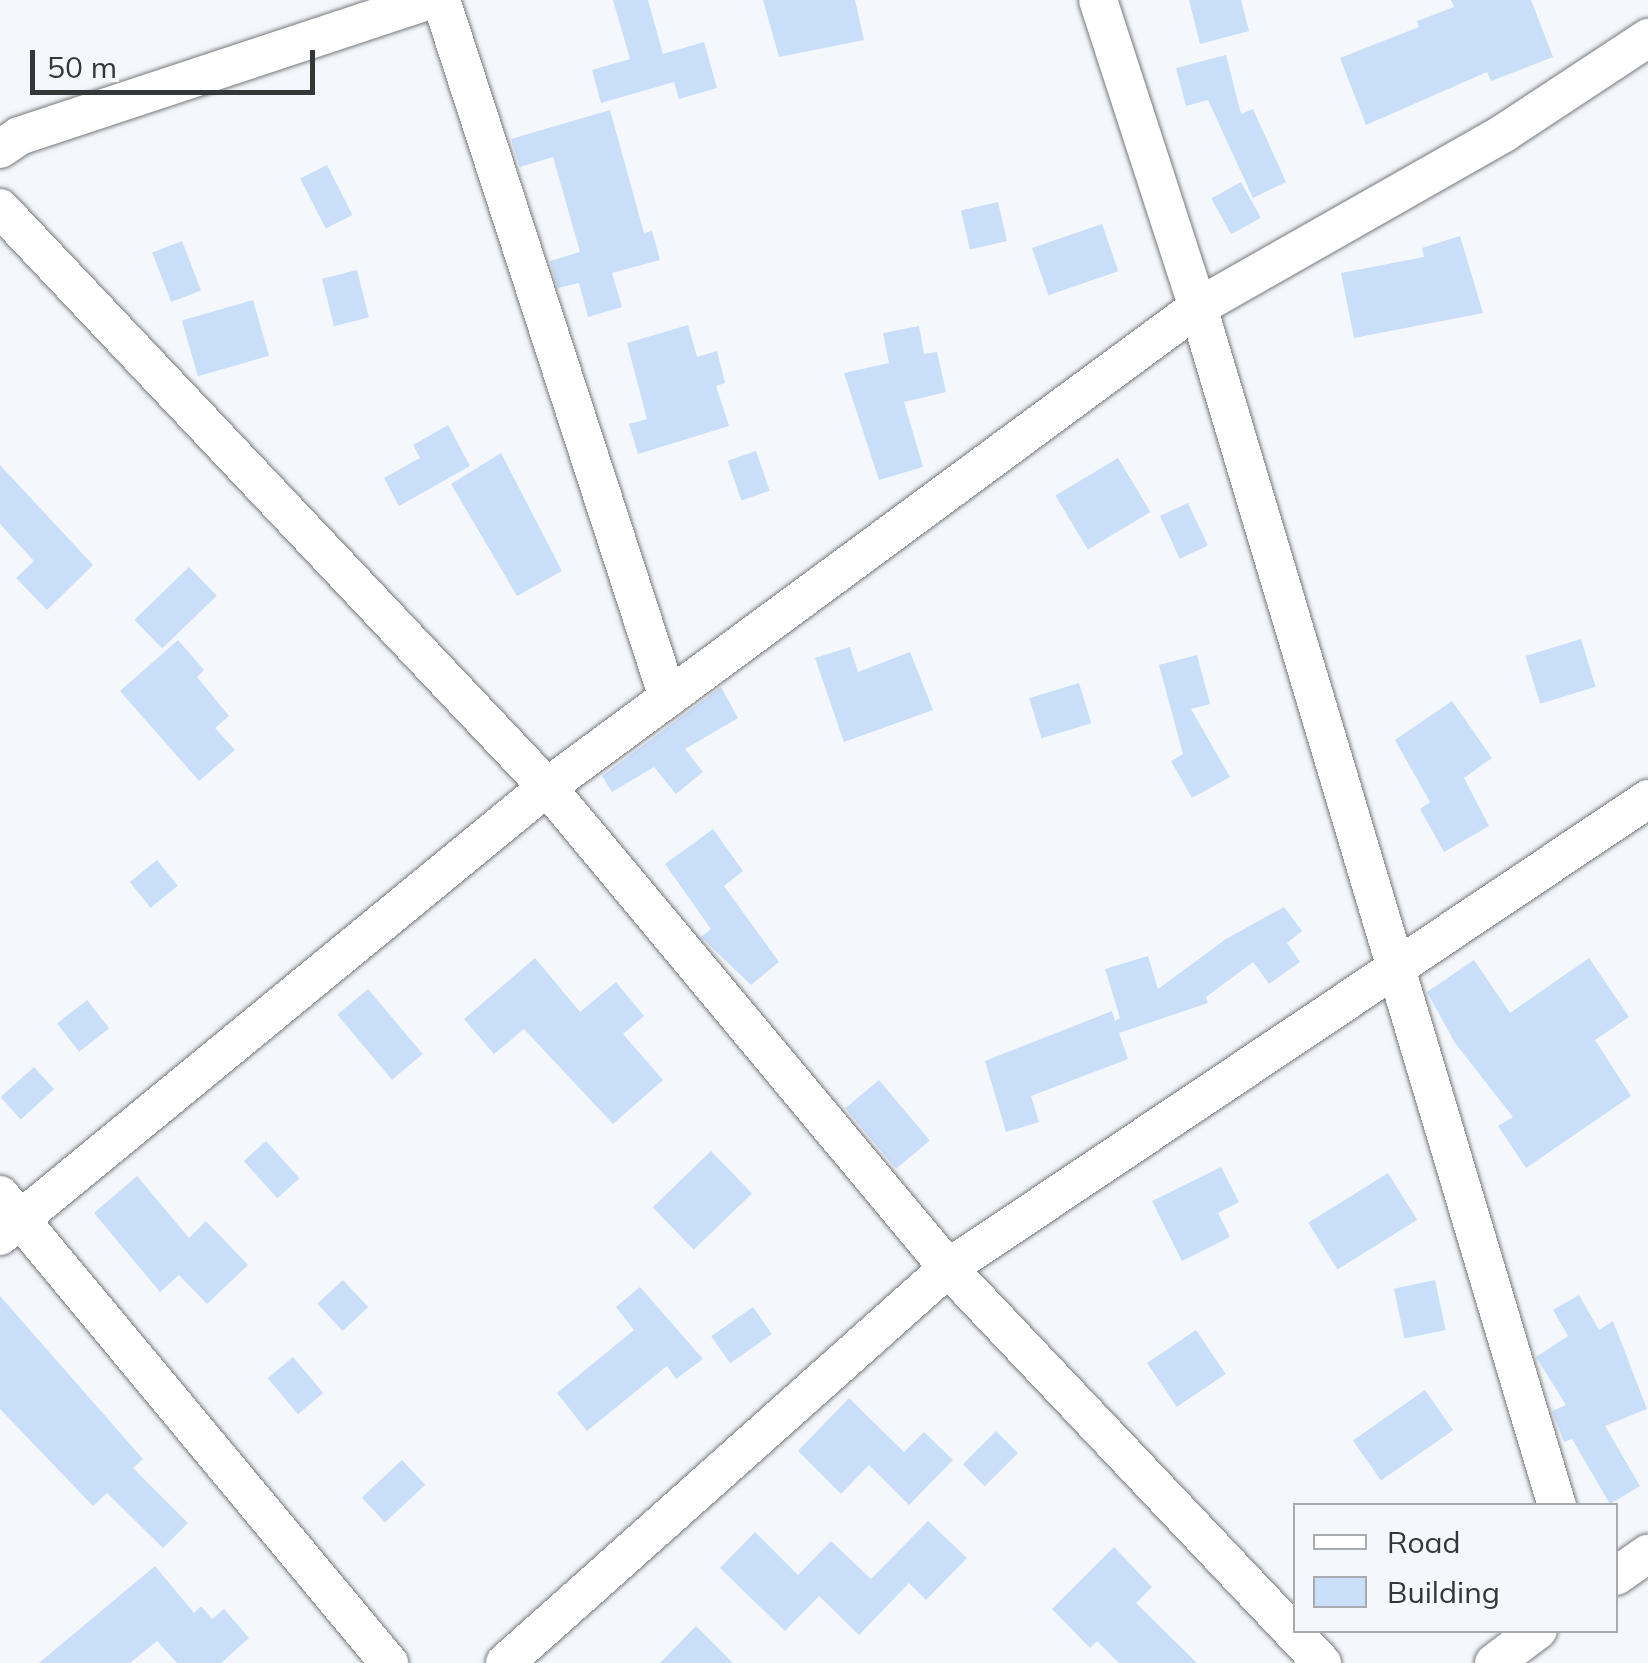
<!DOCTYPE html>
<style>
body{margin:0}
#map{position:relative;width:1648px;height:1663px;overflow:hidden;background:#f4f8fc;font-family:Mulish,sans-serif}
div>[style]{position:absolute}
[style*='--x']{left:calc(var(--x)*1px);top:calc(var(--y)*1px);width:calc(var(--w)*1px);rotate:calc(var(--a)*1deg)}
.building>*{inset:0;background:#c9def9;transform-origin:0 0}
.roads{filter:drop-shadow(0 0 2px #76797c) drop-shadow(0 0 2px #76797c)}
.street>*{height:38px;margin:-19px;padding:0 19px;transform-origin:19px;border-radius:19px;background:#fff}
span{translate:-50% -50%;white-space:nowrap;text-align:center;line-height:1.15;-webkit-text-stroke:8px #f4f8fc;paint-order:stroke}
.legend{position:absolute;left:1293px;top:1503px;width:325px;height:130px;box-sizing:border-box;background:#f4f8fc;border:2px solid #a8aaad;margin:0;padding:12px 18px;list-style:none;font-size:30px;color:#353637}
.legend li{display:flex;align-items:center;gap:20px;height:50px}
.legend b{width:50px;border:2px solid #a8aaad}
.scale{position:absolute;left:30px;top:50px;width:285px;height:45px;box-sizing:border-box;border:5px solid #353637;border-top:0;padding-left:12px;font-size:30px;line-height:35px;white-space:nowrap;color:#353637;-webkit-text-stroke:8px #f4f8fc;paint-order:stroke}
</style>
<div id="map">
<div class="building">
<i style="clip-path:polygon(613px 0,648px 0,663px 54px,704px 42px,717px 88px,679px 99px,674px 82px,601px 103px,592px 70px,630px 59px)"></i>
<i style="clip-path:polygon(763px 0,855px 0,864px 40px,779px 57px)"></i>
<i style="clip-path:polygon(1189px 0,1241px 0,1249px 31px,1200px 44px)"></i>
<i style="clip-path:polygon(1451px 0,1531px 0,1553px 57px,1491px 81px,1487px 72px,1366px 125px,1340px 58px,1419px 27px,1417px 21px,1454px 7px)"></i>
<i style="clip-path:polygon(1226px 55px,1241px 114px,1253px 109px,1286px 182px,1253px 198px,1208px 100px,1186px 106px,1176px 68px)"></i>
<i style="clip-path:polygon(610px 110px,644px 233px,652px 231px,660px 260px,612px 273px,622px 307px,588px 317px,579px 283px,558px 288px,550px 261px,580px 252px,553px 157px,520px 167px,511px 139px)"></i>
<i style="left:327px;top:165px;width:56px;height:30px;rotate:63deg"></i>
<i style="left:1241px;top:182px;width:41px;height:34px;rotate:61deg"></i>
<i style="left:998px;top:202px;width:40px;height:38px;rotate:77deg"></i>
<i style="left:1102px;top:224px;width:50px;height:74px;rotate:71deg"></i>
<i style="clip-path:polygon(1460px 236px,1483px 313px,1354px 338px,1341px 273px,1424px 257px,1422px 248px)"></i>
<i style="left:182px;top:241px;width:53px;height:32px;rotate:69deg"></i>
<i style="left:357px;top:270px;width:49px;height:36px;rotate:76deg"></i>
<i style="left:253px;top:300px;width:58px;height:74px;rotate:74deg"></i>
<i style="clip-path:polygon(688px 325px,697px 357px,717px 351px,725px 383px,716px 386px,729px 426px,638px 454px,629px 424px,647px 419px,627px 343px)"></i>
<i style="clip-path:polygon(919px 326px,924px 354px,937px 352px,946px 392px,904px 402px,923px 467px,879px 480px,844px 373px,889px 363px,883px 333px)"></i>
<i style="clip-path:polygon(448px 425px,470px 466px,399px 506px,384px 478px,420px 458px,413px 445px)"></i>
<i style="left:756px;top:451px;width:42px;height:30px;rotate:71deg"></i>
<i style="clip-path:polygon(501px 453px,562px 571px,517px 596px,451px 484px)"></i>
<i style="left:1118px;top:458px;width:63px;height:73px;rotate:59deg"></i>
<i style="clip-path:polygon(0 465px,93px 565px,47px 610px,16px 578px,34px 561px,0 524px)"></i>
<i style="left:1188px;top:503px;width:47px;height:31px;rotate:65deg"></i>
<i style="left:189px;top:567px;width:40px;height:76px;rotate:46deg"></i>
<i style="left:1581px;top:639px;width:50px;height:58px;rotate:73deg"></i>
<i style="clip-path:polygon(178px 640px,204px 670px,197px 677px,229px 716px,215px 728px,235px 750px,199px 781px,120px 691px)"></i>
<i style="clip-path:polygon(850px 647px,858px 672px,910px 652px,933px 710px,844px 742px,815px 658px)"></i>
<i style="clip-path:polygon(1197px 655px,1210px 704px,1191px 709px,1230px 777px,1192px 798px,1171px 761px,1183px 754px,1159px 665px)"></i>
<i style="left:1079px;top:683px;width:42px;height:52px;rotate:73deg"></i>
<i style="clip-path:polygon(721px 687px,738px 718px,685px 749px,703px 772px,676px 794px,654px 767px,612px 792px,602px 776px)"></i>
<i style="clip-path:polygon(1452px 701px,1492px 758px,1464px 778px,1489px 826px,1444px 852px,1420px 809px,1430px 802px,1395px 740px)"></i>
<i style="clip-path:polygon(713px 829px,743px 871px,724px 886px,779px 962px,751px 985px,701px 937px,711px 929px,665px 864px)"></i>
<i style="left:157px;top:860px;width:33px;height:35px;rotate:51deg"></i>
<i style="clip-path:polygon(1284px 907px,1302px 931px,1287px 943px,1300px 962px,1269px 984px,1253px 962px,1206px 997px,1208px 1003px,1119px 1033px,1128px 1059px,1031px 1096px,1039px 1122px,1006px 1132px,985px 1061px,1112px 1011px,1115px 1021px,1120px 1018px,1105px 969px,1148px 956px,1158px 989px,1226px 939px)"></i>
<i style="clip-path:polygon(535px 958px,580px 1012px,616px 982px,644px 1016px,623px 1034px,663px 1080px,613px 1124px,524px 1029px,494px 1054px,464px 1019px)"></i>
<i style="clip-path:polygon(1589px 958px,1629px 1017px,1595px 1040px,1631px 1096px,1526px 1168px,1498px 1126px,1513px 1117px,1455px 1043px,1427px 992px,1474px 960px,1510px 1013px)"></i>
<i style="left:368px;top:989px;width:85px;height:40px;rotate:50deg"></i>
<i style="left:87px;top:1000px;width:36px;height:38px;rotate:52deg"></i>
<i style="left:34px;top:1067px;width:30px;height:45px;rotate:48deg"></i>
<i style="left:879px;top:1080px;width:79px;height:44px;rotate:50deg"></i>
<i style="left:266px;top:1141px;width:50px;height:30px;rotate:48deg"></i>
<i style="left:711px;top:1151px;width:59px;height:81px;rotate:46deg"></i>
<i style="clip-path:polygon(1221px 1167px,1239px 1202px,1218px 1213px,1230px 1237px,1182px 1261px,1152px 1201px)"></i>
<i style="left:1388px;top:1173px;width:55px;height:94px;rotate:58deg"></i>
<i style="clip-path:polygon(137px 1176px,189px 1238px,206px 1221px,248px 1265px,207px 1304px,179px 1275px,160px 1292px,94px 1213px)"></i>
<i style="left:343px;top:1280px;width:37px;height:35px;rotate:47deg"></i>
<i style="left:1435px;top:1280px;width:51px;height:42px;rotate:78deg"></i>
<i style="clip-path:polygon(640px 1287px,703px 1359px,676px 1379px,667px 1366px,587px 1431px,557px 1393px,634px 1330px,616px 1307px)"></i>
<i style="clip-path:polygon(1579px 1295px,1599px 1330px,1613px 1321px,1647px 1409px,1605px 1426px,1640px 1486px,1610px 1504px,1572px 1439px,1564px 1442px,1552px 1411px,1566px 1405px,1536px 1357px,1568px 1336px,1553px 1310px)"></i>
<i style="clip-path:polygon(0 1296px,143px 1459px,133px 1468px,188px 1523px,163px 1548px,107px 1493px,93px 1506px,0 1409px)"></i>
<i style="left:753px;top:1307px;width:33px;height:51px;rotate:55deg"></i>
<i style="left:1196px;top:1330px;width:53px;height:59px;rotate:56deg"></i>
<i style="left:293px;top:1357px;width:47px;height:33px;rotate:50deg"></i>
<i style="left:1425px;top:1390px;width:49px;height:88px;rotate:55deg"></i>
<i style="clip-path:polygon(849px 1398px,904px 1452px,924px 1432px,953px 1460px,909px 1505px,869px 1465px,841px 1494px,798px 1451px)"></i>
<i style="left:996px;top:1431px;width:31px;height:47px;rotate:45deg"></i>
<i style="left:402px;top:1460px;width:34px;height:55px;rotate:47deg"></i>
<i style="clip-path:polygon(928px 1521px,967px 1558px,926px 1600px,909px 1583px,859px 1635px,819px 1596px,785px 1631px,720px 1568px,755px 1532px,798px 1575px,831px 1541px,871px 1579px)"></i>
<i style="clip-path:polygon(1114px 1547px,1152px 1587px,1136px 1603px,1197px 1663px,1119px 1663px,1097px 1641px,1090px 1648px,1052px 1609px)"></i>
<i style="clip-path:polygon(155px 1566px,194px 1613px,201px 1606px,212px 1619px,224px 1609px,249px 1638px,221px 1663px,177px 1663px,157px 1641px,130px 1663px,39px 1663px)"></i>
<i style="clip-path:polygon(696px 1626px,733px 1663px,660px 1663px)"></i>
</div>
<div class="roads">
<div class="street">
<i style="--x:441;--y:0;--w:734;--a:71.98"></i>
<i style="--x:1098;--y:0;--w:323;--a:72"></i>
<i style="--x:1198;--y:307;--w:1252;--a:73.33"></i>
<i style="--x:0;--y:149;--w:23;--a:-34"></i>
<i style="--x:19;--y:136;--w:433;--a:-18.3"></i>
<i style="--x:0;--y:208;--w:797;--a:46.63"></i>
<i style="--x:547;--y:787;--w:626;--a:50.18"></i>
<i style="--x:948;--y:1268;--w:544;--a:46.56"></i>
<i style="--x:0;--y:1195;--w:609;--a:50.27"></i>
<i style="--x:0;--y:1236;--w:708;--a:-39.38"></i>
<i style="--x:547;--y:787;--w:809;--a:-36.4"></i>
<i style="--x:1198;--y:307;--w:352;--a:-29.6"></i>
<i style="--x:1504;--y:133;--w:173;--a:-33.4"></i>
<i style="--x:1616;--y:1576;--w:39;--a:-35"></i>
<i style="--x:505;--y:1663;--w:594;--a:-41.72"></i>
<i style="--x:948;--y:1268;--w:843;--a:-33.82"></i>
<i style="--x:1494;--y:1663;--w:55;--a:-36.9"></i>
</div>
</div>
<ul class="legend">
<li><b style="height:12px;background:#fff"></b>Road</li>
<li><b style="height:28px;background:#c9def9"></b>Building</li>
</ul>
<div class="scale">50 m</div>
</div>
